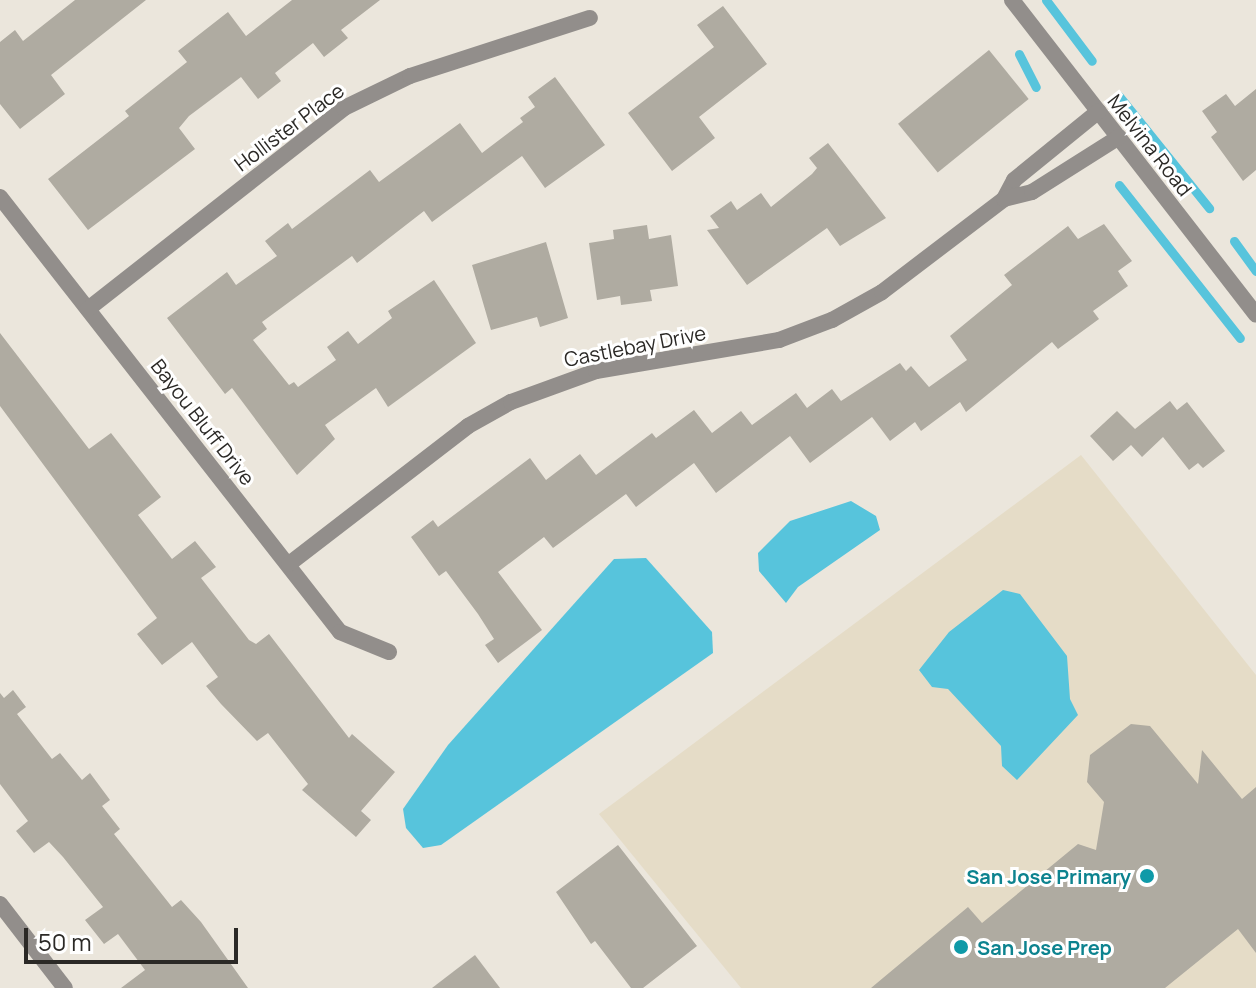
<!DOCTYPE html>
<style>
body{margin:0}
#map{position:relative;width:1256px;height:988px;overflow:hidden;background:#ebe6dc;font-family:Manrope,sans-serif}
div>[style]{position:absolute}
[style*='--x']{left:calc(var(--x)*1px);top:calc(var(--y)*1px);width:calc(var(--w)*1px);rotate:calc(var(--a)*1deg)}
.education>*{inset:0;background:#e5dcc7}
.water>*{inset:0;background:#57c4dc}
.stream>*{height:9px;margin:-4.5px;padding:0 4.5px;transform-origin:4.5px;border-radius:4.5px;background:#57c4dc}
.building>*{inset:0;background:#afaba1;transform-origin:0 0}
.street>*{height:16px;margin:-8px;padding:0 8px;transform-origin:8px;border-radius:8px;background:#928e8b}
.dots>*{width:22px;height:22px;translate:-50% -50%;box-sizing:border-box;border:4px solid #fff;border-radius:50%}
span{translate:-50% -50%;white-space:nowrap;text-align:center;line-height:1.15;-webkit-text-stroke:6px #fff;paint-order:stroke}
.street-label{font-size:20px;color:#2b2926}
.culture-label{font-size:20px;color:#0d838f;font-weight:700}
.right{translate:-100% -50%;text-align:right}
.left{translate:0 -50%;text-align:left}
.scale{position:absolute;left:24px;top:928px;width:214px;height:36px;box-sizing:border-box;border:4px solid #2b2926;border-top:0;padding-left:10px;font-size:24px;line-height:28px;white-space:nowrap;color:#2b2926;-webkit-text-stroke:6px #fff;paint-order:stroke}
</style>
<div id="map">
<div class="education">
<i style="clip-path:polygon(1081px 455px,1256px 675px,1256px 988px,741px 988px,599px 814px)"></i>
</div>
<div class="water">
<i style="clip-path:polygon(851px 501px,876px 516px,880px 530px,798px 587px,786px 603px,759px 571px,758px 553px,790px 521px)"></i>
<i style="clip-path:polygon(646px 558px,712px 632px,713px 653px,441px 845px,423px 848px,406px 828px,403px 809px,448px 745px,614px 559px)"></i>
<i style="clip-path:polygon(1003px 590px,1020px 594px,1067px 656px,1070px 699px,1078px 715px,1017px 780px,1002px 766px,1001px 746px,948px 689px,932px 687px,919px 670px,949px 632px)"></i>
</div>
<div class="stream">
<i style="--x:1046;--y:0;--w:76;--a:53"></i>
<i style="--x:1019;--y:54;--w:37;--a:63"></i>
<i style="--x:1119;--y:96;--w:144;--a:51.2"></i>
<i style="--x:1119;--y:185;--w:195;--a:51.7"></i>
<i style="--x:1234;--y:241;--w:37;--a:54"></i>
</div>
<div class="building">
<i style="clip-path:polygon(75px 0,146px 0,51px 75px,65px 94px,20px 129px,0 104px,0 42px,15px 30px,23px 41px)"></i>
<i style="clip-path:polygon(292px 0,380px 0,341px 30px,348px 38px,324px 57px,313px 43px,275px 73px,281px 81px,258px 99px,241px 77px,189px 116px,179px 128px,195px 149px,88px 230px,48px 179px,129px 116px,125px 111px,187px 62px,178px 51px,228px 12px,246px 36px)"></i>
<i style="clip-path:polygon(723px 6px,767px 64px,699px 117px,715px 138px,672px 171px,628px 113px,714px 47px,697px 25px)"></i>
<i style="left:989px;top:50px;width:63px;height:117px;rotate:51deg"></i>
<i style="clip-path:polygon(555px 77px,605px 145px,545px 188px,522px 156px,432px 222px,424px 211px,357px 263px,352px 256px,262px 322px,267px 329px,253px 340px,289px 385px,294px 382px,298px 387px,336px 360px,327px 347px,348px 331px,358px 344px,392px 318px,388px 311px,434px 280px,476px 343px,388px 407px,376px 388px,325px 425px,335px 439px,297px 475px,232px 388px,225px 394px,167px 318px,227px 272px,236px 285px,277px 256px,265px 241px,288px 223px,292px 229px,370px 170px,379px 182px,460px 123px,482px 153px,523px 122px,520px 118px,535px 107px,528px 97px)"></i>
<i style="clip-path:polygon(1256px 89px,1256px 170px,1243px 181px,1211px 137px,1217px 132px,1202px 111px,1226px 94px,1235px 106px)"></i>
<i style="clip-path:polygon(828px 143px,886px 218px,840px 246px,827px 228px,747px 285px,707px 230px,719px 228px,710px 216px,731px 201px,737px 210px,761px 193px,771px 207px,812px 174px,817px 168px,809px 158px)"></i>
<i style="clip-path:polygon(1104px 224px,1132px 261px,1118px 271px,1128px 286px,1093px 311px,1099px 319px,1058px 349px,1052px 342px,966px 412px,960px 402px,921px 431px,915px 422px,890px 441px,872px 417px,810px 463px,790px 436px,716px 493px,694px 463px,636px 507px,626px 494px,553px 548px,544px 537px,498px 572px,542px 630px,498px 663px,485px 645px,494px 639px,478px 614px,446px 571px,439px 576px,411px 537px,433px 520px,438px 527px,530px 458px,546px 480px,580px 454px,596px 475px,652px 433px,656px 438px,694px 410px,712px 433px,741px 411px,752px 425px,796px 393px,807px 408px,832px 389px,841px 401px,900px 363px,906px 371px,911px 366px,929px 387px,967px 360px,950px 336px,1012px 285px,1004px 275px,1068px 226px,1078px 239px)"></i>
<i style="clip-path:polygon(647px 225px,649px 239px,671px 235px,678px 286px,650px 290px,652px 301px,621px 305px,620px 296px,597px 300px,589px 243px,614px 239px,613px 230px)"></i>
<i style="clip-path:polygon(546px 242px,568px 318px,540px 327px,537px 317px,491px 330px,472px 265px)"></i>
<i style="clip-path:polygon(0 333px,89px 449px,111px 433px,161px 497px,138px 515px,172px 559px,195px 541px,216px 567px,201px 578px,249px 640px,256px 644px,269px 634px,349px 738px,352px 734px,395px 772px,361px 811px,371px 820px,356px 837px,302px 790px,308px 784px,268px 733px,257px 741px,221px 704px,206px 686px,218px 677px,192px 642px,162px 665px,137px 634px,157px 618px,0 406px)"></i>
<i style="clip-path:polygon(1170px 401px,1177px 410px,1187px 402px,1225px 451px,1203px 468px,1198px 463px,1189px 470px,1163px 437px,1142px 457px,1131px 445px,1113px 461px,1090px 436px,1117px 411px,1135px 429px)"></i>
<i style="clip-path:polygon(13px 690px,26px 707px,17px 714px,52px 759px,60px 753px,82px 780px,90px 773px,110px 800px,102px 806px,120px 829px,114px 834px,172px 907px,181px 900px,201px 922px,248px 988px,121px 988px,145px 970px,118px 934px,104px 944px,85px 920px,103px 907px,63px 857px,49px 842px,34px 853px,16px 831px,28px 821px,0 784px,0 693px,4px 698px)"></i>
<i style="clip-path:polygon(1131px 724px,1150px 726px,1198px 784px,1202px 750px,1242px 799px,1256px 787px,1256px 953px,1238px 929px,1165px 988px,871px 988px,968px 907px,982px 923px,1078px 844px,1096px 850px,1104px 802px,1087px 782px,1090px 755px)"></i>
<i style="clip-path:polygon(618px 845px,697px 946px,643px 988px,631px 988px,595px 941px,591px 944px,556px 892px)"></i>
<i style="clip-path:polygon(475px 955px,500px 988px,432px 988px)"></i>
</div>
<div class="street">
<i style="--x:1012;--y:0;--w:398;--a:52.2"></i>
<i style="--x:0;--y:197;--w:552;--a:51.99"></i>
<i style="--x:340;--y:632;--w:53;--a:22.2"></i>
<i style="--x:1004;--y:199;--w:21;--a:-62"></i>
<i style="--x:1014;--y:180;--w:109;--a:-39.1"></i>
<i style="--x:88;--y:309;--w:325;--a:-38.1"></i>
<i style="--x:344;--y:108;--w:73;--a:-25.9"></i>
<i style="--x:410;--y:76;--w:189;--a:-17.9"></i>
<i style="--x:289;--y:564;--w:226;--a:-37.6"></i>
<i style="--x:468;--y:426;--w:49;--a:-29.2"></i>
<i style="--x:511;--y:402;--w:90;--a:-20"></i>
<i style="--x:596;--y:371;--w:186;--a:-9.6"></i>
<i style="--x:779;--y:340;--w:57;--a:-20.7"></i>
<i style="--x:832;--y:320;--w:57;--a:-29.2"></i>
<i style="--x:882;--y:292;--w:153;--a:-37.3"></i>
<i style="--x:1004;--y:199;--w:29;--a:-14"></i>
<i style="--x:1032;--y:192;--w:103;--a:-32.3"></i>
<i style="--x:0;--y:904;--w:106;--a:52.3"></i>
</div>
<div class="dots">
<i style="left:1147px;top:876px;background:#0f9aa8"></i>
<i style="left:961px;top:947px;background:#0f9aa8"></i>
</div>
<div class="street-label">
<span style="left:289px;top:127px;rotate:-37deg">Hollister Place</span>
<span style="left:1150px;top:145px;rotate:52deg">Melvina Road</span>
<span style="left:635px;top:346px;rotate:-11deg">Castlebay Drive</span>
<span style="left:203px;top:422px;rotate:52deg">Bayou Bluff Drive</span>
</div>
<div class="culture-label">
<span class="right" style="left:1131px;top:876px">San Jose Primary</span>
<span class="left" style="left:977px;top:947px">San Jose Prep</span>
</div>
<div class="scale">50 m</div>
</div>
